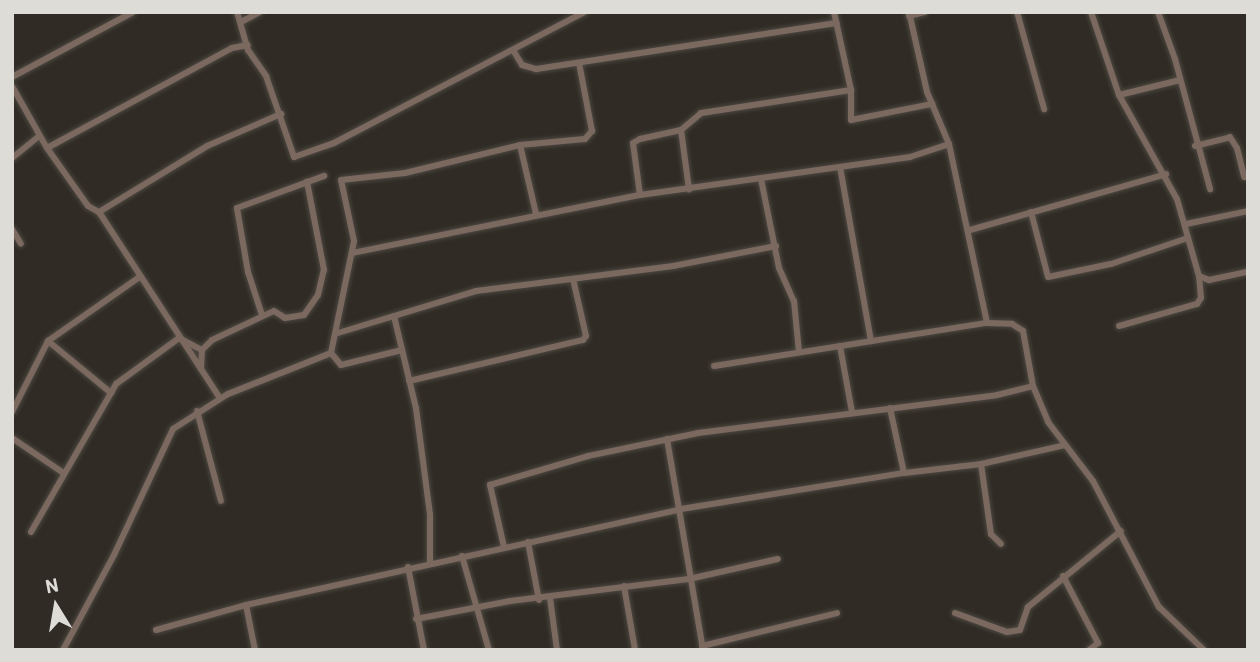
<!DOCTYPE html>
<style>
body{margin:0}
#map{position:relative;width:1260px;height:662px;overflow:hidden;background:#302c25;font-family:Barlow,sans-serif}
div>[style]{position:absolute}
[style*='--x']{left:calc(var(--x)*1px);top:calc(var(--y)*1px);width:calc(var(--w)*1px);rotate:calc(var(--a)*1deg)}
.roads{filter:drop-shadow(0 0 2px #4c4841) drop-shadow(0 0 2px #4c4841)}
.minor>*{height:6px;margin:-3px;padding:0 3px;transform-origin:3px;border-radius:3px;background:#7b6960}
span{translate:-50% -50%;white-space:nowrap;text-align:center;line-height:1.15;-webkit-text-stroke:7px #302c25;paint-order:stroke}
.frame{position:absolute;inset:0;border:14px solid #dedcd7;pointer-events:none}
.north{position:absolute;left:21px;top:571px;width:70px;height:70px;-webkit-text-stroke:5px #302c25;paint-order:stroke;rotate:349deg;font-size:19px;font-weight:700;line-height:28px;text-align:center;color:#dedcd7}
.north::after{content:'';display:block;margin:auto;width:24px;height:32px;background:#dedcd7;clip-path:polygon(50% 0,100% 100%,50% 72%,0 100%)}
</style>
<div id="map">
<div class="roads">
<div class="minor">
<i style="--x:237;--y:12;--w:40;--a:74"></i>
<i style="--x:248;--y:50;--w:32;--a:55"></i>
<i style="--x:266;--y:76;--w:86;--a:70.9"></i>
<i style="--x:294;--y:157;--w:42;--a:-19.3"></i>
<i style="--x:334;--y:143;--w:283;--a:-27.6"></i>
<i style="--x:834;--y:12;--w:80;--a:77.7"></i>
<i style="--x:851;--y:90;--w:30;--a:90"></i>
<i style="--x:851;--y:120;--w:83;--a:-11.2"></i>
<i style="--x:909;--y:12;--w:82;--a:77.3"></i>
<i style="--x:927;--y:92;--w:56;--a:67.1"></i>
<i style="--x:949;--y:144;--w:183;--a:78"></i>
<i style="--x:987;--y:323;--w:25;--a:2"></i>
<i style="--x:1012;--y:324;--w:13;--a:32"></i>
<i style="--x:1023;--y:331;--w:56;--a:79.7"></i>
<i style="--x:1033;--y:386;--w:39;--a:67"></i>
<i style="--x:1048;--y:422;--w:74;--a:52.7"></i>
<i style="--x:1093;--y:481;--w:142;--a:62.4"></i>
<i style="--x:1159;--y:607;--w:62;--a:43.7"></i>
<i style="--x:1017;--y:12;--w:101;--a:74.4"></i>
<i style="--x:1091;--y:12;--w:88;--a:71.4"></i>
<i style="--x:1119;--y:95;--w:119;--a:60.9"></i>
<i style="--x:1177;--y:199;--w:80;--a:74.1"></i>
<i style="--x:1158;--y:12;--w:50;--a:70.1"></i>
<i style="--x:1175;--y:59;--w:135;--a:74.9"></i>
<i style="--x:909;--y:16;--w:16;--a:-14"></i>
<i style="--x:241;--y:22;--w:21;--a:-28"></i>
<i style="--x:513;--y:50;--w:17;--a:59"></i>
<i style="--x:522;--y:65;--w:15;--a:16"></i>
<i style="--x:536;--y:69;--w:304;--a:-8.7"></i>
<i style="--x:12;--y:77;--w:137;--a:-28.2"></i>
<i style="--x:12;--y:86;--w:71;--a:60.6"></i>
<i style="--x:47;--y:148;--w:71;--a:54.7"></i>
<i style="--x:88;--y:206;--w:13;--a:29"></i>
<i style="--x:99;--y:212;--w:222;--a:57"></i>
<i style="--x:1119;--y:95;--w:63;--a:-13.8"></i>
<i style="--x:681;--y:130;--w:60;--a:82.3"></i>
<i style="--x:520;--y:145;--w:71;--a:76.9"></i>
<i style="--x:1195;--y:146;--w:36;--a:-14"></i>
<i style="--x:1230;--y:137;--w:13;--a:58"></i>
<i style="--x:1237;--y:148;--w:30;--a:76"></i>
<i style="--x:47;--y:148;--w:210;--a:-28.4"></i>
<i style="--x:232;--y:48;--w:16;--a:-11"></i>
<i style="--x:12;--y:158;--w:35;--a:-39"></i>
<i style="--x:840;--y:167;--w:177;--a:79.9"></i>
<i style="--x:761;--y:179;--w:91;--a:78.6"></i>
<i style="--x:779;--y:268;--w:36;--a:66"></i>
<i style="--x:794;--y:301;--w:51;--a:84.4"></i>
<i style="--x:640;--y:195;--w:52;--a:-97.7"></i>
<i style="--x:633;--y:143;--w:8;--a:-30"></i>
<i style="--x:640;--y:139;--w:42;--a:-12.4"></i>
<i style="--x:681;--y:130;--w:26;--a:-40"></i>
<i style="--x:701;--y:113;--w:152;--a:-8.7"></i>
<i style="--x:99;--y:212;--w:127;--a:-31.4"></i>
<i style="--x:207;--y:146;--w:81;--a:-23.4"></i>
<i style="--x:1031;--y:212;--w:67;--a:75.3"></i>
<i style="--x:1048;--y:277;--w:64;--a:-11.7"></i>
<i style="--x:1111;--y:264;--w:81;--a:-18.7"></i>
<i style="--x:1186;--y:224;--w:63;--a:-11.8"></i>
<i style="--x:12;--y:229;--w:17;--a:59"></i>
<i style="--x:970;--y:230;--w:204;--a:-15.9"></i>
<i style="--x:352;--y:253;--w:294;--a:-11.4"></i>
<i style="--x:640;--y:195;--w:273;--a:-8"></i>
<i style="--x:910;--y:157;--w:41;--a:-18.4"></i>
<i style="--x:262;--y:315;--w:45;--a:-108"></i>
<i style="--x:248;--y:272;--w:65;--a:-99.8"></i>
<i style="--x:237;--y:208;--w:93;--a:-20.2"></i>
<i style="--x:394;--y:316;--w:95;--a:76.6"></i>
<i style="--x:416;--y:408;--w:107;--a:82.5"></i>
<i style="--x:430;--y:514;--w:49;--a:90"></i>
<i style="--x:1119;--y:326;--w:81;--a:-15.8"></i>
<i style="--x:1197;--y:304;--w:7;--a:-56"></i>
<i style="--x:1201;--y:298;--w:22;--a:-95"></i>
<i style="--x:1199;--y:276;--w:11;--a:22"></i>
<i style="--x:1209;--y:280;--w:40;--a:-12"></i>
<i style="--x:338;--y:333;--w:144;--a:-16.9"></i>
<i style="--x:476;--y:291;--w:199;--a:-7.2"></i>
<i style="--x:673;--y:266;--w:105;--a:-11"></i>
<i style="--x:48;--y:341;--w:82;--a:39.5"></i>
<i style="--x:840;--y:346;--w:67;--a:79.7"></i>
<i style="--x:402;--y:350;--w:63;--a:166.2"></i>
<i style="--x:341;--y:365;--w:16;--a:-130"></i>
<i style="--x:331;--y:353;--w:114;--a:-78.4"></i>
<i style="--x:354;--y:241;--w:62;--a:-102"></i>
<i style="--x:341;--y:180;--w:64;--a:-6.2"></i>
<i style="--x:405;--y:173;--w:118;--a:-13.7"></i>
<i style="--x:520;--y:145;--w:65;--a:-5.3"></i>
<i style="--x:585;--y:139;--w:11;--a:-49"></i>
<i style="--x:592;--y:131;--w:69;--a:-100.8"></i>
<i style="--x:714;--y:366;--w:276;--a:-9"></i>
<i style="--x:201;--y:369;--w:19;--a:-87"></i>
<i style="--x:202;--y:350;--w:14;--a:-45"></i>
<i style="--x:212;--y:340;--w:68;--a:-25.1"></i>
<i style="--x:274;--y:311;--w:13;--a:32"></i>
<i style="--x:285;--y:318;--w:19;--a:-9"></i>
<i style="--x:304;--y:315;--w:24;--a:-55"></i>
<i style="--x:318;--y:295;--w:26;--a:-77"></i>
<i style="--x:324;--y:270;--w:90;--a:-100.9"></i>
<i style="--x:409;--y:381;--w:179;--a:-13.3"></i>
<i style="--x:583;--y:340;--w:5;--a:-53"></i>
<i style="--x:586;--y:336;--w:58;--a:-102.8"></i>
<i style="--x:890;--y:408;--w:66;--a:77.8"></i>
<i style="--x:904;--y:473;--w:78;--a:-6.7"></i>
<i style="--x:981;--y:464;--w:86;--a:-12.7"></i>
<i style="--x:197;--y:411;--w:93;--a:75.1"></i>
<i style="--x:12;--y:412;--w:80;--a:-63.1"></i>
<i style="--x:48;--y:341;--w:113;--a:-35"></i>
<i style="--x:12;--y:438;--w:60;--a:34.2"></i>
<i style="--x:667;--y:439;--w:214;--a:80.3"></i>
<i style="--x:981;--y:464;--w:71;--a:81.9"></i>
<i style="--x:991;--y:534;--w:14;--a:45"></i>
<i style="--x:31;--y:532;--w:171;--a:-60.1"></i>
<i style="--x:116;--y:384;--w:78;--a:-36.1"></i>
<i style="--x:179;--y:338;--w:26;--a:28"></i>
<i style="--x:528;--y:542;--w:59;--a:79.3"></i>
<i style="--x:504;--y:547;--w:64;--a:-102.7"></i>
<i style="--x:490;--y:485;--w:102;--a:-16.5"></i>
<i style="--x:588;--y:456;--w:112;--a:-11.8"></i>
<i style="--x:698;--y:433;--w:301;--a:-7.2"></i>
<i style="--x:997;--y:395;--w:37;--a:-14"></i>
<i style="--x:462;--y:556;--w:98;--a:74"></i>
<i style="--x:408;--y:567;--w:85;--a:79.1"></i>
<i style="--x:1063;--y:576;--w:76;--a:62.4"></i>
<i style="--x:1098;--y:643;--w:11;--a:142"></i>
<i style="--x:624;--y:586;--w:65;--a:80.2"></i>
<i style="--x:550;--y:598;--w:52;--a:82.3"></i>
<i style="--x:246;--y:605;--w:445;--a:-12.4"></i>
<i style="--x:681;--y:509;--w:226;--a:-9.2"></i>
<i style="--x:955;--y:613;--w:55;--a:20.1"></i>
<i style="--x:1007;--y:632;--w:13;--a:-9"></i>
<i style="--x:1020;--y:630;--w:24;--a:-71"></i>
<i style="--x:1028;--y:607;--w:120;--a:-39.3"></i>
<i style="--x:416;--y:619;--w:96;--a:-10.8"></i>
<i style="--x:510;--y:601;--w:180;--a:-7"></i>
<i style="--x:689;--y:579;--w:91;--a:-12.7"></i>
<i style="--x:156;--y:630;--w:93;--a:-15.5"></i>
<i style="--x:246;--y:605;--w:46;--a:78.7"></i>
<i style="--x:702;--y:646;--w:139;--a:-13.7"></i>
<i style="--x:63;--y:650;--w:108;--a:-61.8"></i>
<i style="--x:114;--y:555;--w:139;--a:-64.9"></i>
<i style="--x:173;--y:429;--w:65;--a:-32.5"></i>
<i style="--x:228;--y:394;--w:111;--a:-21.7"></i>
</div>
</div>
<div class="frame"></div>
<div class="north">N</div>
</div>
